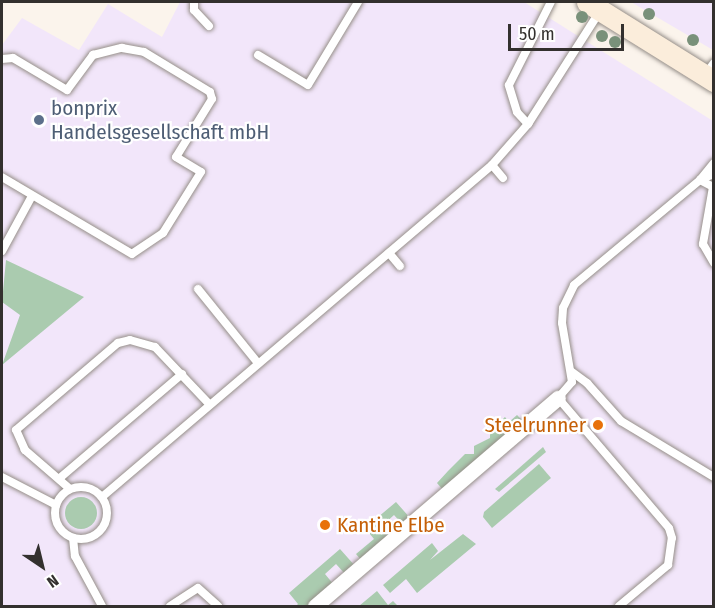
<!DOCTYPE html>
<style>
body{margin:0}
#map{position:relative;width:715px;height:608px;overflow:hidden;background:#fbf4ec;font-family:"Fira Sans Condensed",sans-serif}
div>[style]{position:absolute}
[style*='--x']{left:calc(var(--x)*1px);top:calc(var(--y)*1px);width:calc(var(--w)*1px);rotate:calc(var(--a)*1deg)}
.commercial>*{inset:0;background:#f2e6fa}
.green>*{inset:0;background:#aacbaf}
.round{border-radius:50%}
.roads{filter:drop-shadow(0 0 2px #968f89) drop-shadow(0 0 2px #968f89)}
.lane>*{height:8px;margin:-4px;padding:0 4px;transform-origin:4px;border-radius:4px;background:#fff}
.lane>.ring{margin:-4px;padding:0;box-sizing:content-box;background:none;border:8px solid #fff;border-radius:50%}
.street>*{height:15px;margin:-7.5px;padding:0 7.5px;transform-origin:7.5px;border-radius:7.5px;background:#fff}
.secondary>*{height:21px;margin:-10.5px;padding:0 10.5px;transform-origin:10.5px;border-radius:10.5px;background:#fbeddb}
.trees>*{width:12px;height:12px;margin:-6px;border-radius:50%;background:#79917a}
.dots>*{width:16px;height:16px;translate:-50% -50%;box-sizing:border-box;border:3px solid #fff;border-radius:50%}
span{translate:-50% -50%;white-space:nowrap;text-align:center;line-height:1.15;-webkit-text-stroke:4.5px #fff;paint-order:stroke}
.service-label{font-size:21px;color:#4e5e75}
.left{translate:0 -50%;text-align:left}
.food-label{font-size:21px;color:#c56008}
.right{translate:-100% -50%;text-align:right}
.frame{position:absolute;inset:0;border:3px solid #33302e;pointer-events:none}
.north{position:absolute;left:12px;top:536px;width:60px;height:60px;-webkit-text-stroke:4px #fff;paint-order:stroke;rotate:145deg;font-size:16px;font-weight:700;line-height:24px;text-align:center;color:#33302e}
.north::after{content:'';display:block;margin:auto;width:21px;height:27px;background:#33302e;clip-path:polygon(50% 0,100% 100%,50% 72%,0 100%)}
.scale{position:absolute;left:508px;top:24px;width:116px;height:27px;box-sizing:border-box;border:3px solid #33302e;border-top:0;padding-left:8px;font-size:18px;line-height:21px;white-space:nowrap;color:#33302e;-webkit-text-stroke:4px #fff;paint-order:stroke}
</style>
<div id="map">
<div class="commercial">
<i style="clip-path:polygon(180px 2px,524px 2px,713px 121px,713px 606px,2px 606px,2px 45px,22px 18px,79px 50px,108px 4px,162px 37px)"></i>
<i style="clip-path:polygon(631px 2px,713px 2px,713px 50px)"></i>
</div>
<div class="green">
<i style="clip-path:polygon(6px 260px,84px 297px,2px 365px,20px 315px,2px 302px)"></i>
<i style="clip-path:polygon(517px 415px,523px 421px,443px 490px,437px 483px,448px 471px,465px 454px,474px 454px,474px 446px,490px 438px,490px 431px,499px 430px,499px 422px,505px 417px,509px 422px)"></i>
<i style="clip-path:polygon(543px 447px,546px 452px,499px 492px,495px 489px)"></i>
<i style="clip-path:polygon(539px 464px,551px 478px,492px 528px,483px 517px,484px 512px)"></i>
<i class="round" style="left:65px;top:497px;width:32px;height:32px"></i>
<i style="clip-path:polygon(396px 502px,411px 519px,403px 525px,394px 515px,383px 525px,392px 535px,362px 561px,356px 554px,374px 539px,365px 528px)"></i>
<i style="clip-path:polygon(463px 534px,476px 544px,417px 593px,406px 579px,390px 593px,383px 585px,432px 543px,438px 551px,430px 560px)"></i>
<i style="clip-path:polygon(340px 549px,356px 567px,346px 575px,336px 564px,325px 574px,334px 585px,309px 606px,296px 606px,298px 604px,289px 593px)"></i>
<i style="clip-path:polygon(377px 591px,388px 605px,393px 601px,398px 606px,359px 606px)"></i>
</div>
<div class="roads">
<div class="lane">
<i style="--x:194;--y:2;--w:8;--a:90"></i>
<i style="--x:194;--y:10;--w:22;--a:47"></i>
<i style="--x:258;--y:55;--w:58;--a:31"></i>
<i style="--x:308;--y:85;--w:97;--a:-58.9"></i>
<i style="--x:2;--y:59;--w:11;--a:-5"></i>
<i style="--x:13;--y:58;--w:63;--a:30.7"></i>
<i style="--x:67;--y:90;--w:44;--a:-53.4"></i>
<i style="--x:93;--y:55;--w:30;--a:-14"></i>
<i style="--x:122;--y:48;--w:22;--a:10"></i>
<i style="--x:144;--y:52;--w:77;--a:31.2"></i>
<i style="--x:210;--y:92;--w:7;--a:74"></i>
<i style="--x:212;--y:99;--w:68;--a:121.8"></i>
<i style="--x:176;--y:157;--w:29;--a:31"></i>
<i style="--x:201;--y:172;--w:72;--a:121.9"></i>
<i style="--x:163;--y:233;--w:37;--a:146"></i>
<i style="--x:132;--y:254;--w:151;--a:-149.4"></i>
<i style="--x:705;--y:75;--w:15;--a:-53"></i>
<i style="--x:528;--y:124;--w:16;--a:-133"></i>
<i style="--x:517;--y:112;--w:28;--a:-107"></i>
<i style="--x:509;--y:85;--w:93;--a:-63.2"></i>
<i style="--x:492;--y:165;--w:17;--a:50"></i>
<i style="--x:701;--y:179;--w:14;--a:-21"></i>
<i style="--x:700;--y:180;--w:15;--a:28"></i>
<i style="--x:713;--y:187;--w:58;--a:100"></i>
<i style="--x:703;--y:244;--w:22;--a:60"></i>
<i style="--x:2;--y:251;--w:63;--a:-61.4"></i>
<i style="--x:389;--y:253;--w:17;--a:50"></i>
<i style="--x:198;--y:289;--w:95;--a:51"></i>
<i style="--x:572;--y:372;--w:19;--a:36"></i>
<i style="--x:587;--y:383;--w:51;--a:48.2"></i>
<i style="--x:621;--y:421;--w:109;--a:31.1"></i>
<i style="--x:2;--y:477;--w:61;--a:27.4"></i>
<i style="--x:61;--y:477;--w:159;--a:-40.4"></i>
<i class="ring" style="left:55px;top:487px;width:44px;height:44px"></i>
<i style="--x:70;--y:489;--w:60;--a:-139.1"></i>
<i style="--x:25;--y:450;--w:22;--a:-114"></i>
<i style="--x:16;--y:430;--w:134;--a:-40.5"></i>
<i style="--x:118;--y:343;--w:12;--a:-14"></i>
<i style="--x:130;--y:340;--w:26;--a:16"></i>
<i style="--x:155;--y:347;--w:79;--a:46.5"></i>
<i style="--x:102;--y:497;--w:512;--a:-40.41"></i>
<i style="--x:492;--y:165;--w:55;--a:-48.7"></i>
<i style="--x:528;--y:124;--w:134;--a:-57.5"></i>
<i style="--x:73;--y:538;--w:18;--a:84"></i>
<i style="--x:75;--y:556;--w:57;--a:61.6"></i>
<i style="--x:170;--y:606;--w:33;--a:-33"></i>
<i style="--x:198;--y:588;--w:27;--a:42"></i>
<i style="--x:619;--y:606;--w:64;--a:-39.9"></i>
<i style="--x:668;--y:565;--w:27;--a:-82"></i>
<i style="--x:672;--y:538;--w:10;--a:-107"></i>
<i style="--x:669;--y:528;--w:171;--a:-130.5"></i>
<i style="--x:558;--y:398;--w:21;--a:-49"></i>
<i style="--x:572;--y:382;--w:60;--a:-99.6"></i>
<i style="--x:562;--y:323;--w:15;--a:-86"></i>
<i style="--x:563;--y:308;--w:25;--a:-64"></i>
<i style="--x:574;--y:285;--w:164;--a:-39.8"></i>
<i style="--x:700;--y:180;--w:22;--a:-51"></i>
</div>
<div class="street">
<i style="--x:315;--y:606;--w:320;--a:-40.6"></i>
</div>
<div class="secondary">
<i style="--x:587;--y:2;--w:150;--a:31.9"></i>
</div>
</div>
<div class="trees">
<i style="left:649px;top:14px"></i>
<i style="left:582px;top:17px"></i>
<i style="left:602px;top:36px"></i>
<i style="left:693px;top:40px"></i>
<i style="left:615px;top:42px"></i>
</div>
<div class="dots">
<i style="left:39px;top:120px;background:#5c6f8a"></i>
<i style="left:598px;top:425px;background:#e8710a"></i>
<i style="left:325px;top:525px;background:#e8710a"></i>
</div>
<div class="service-label">
<span class="left" style="left:51px;top:120px">bonprix<br>Handelsgesellschaft mbH</span>
</div>
<div class="food-label">
<span class="right" style="left:586px;top:425px">Steelrunner</span>
<span class="left" style="left:337px;top:525px">Kantine Elbe</span>
</div>
<div class="frame"></div>
<div class="north">N</div>
<div class="scale">50 m</div>
</div>
